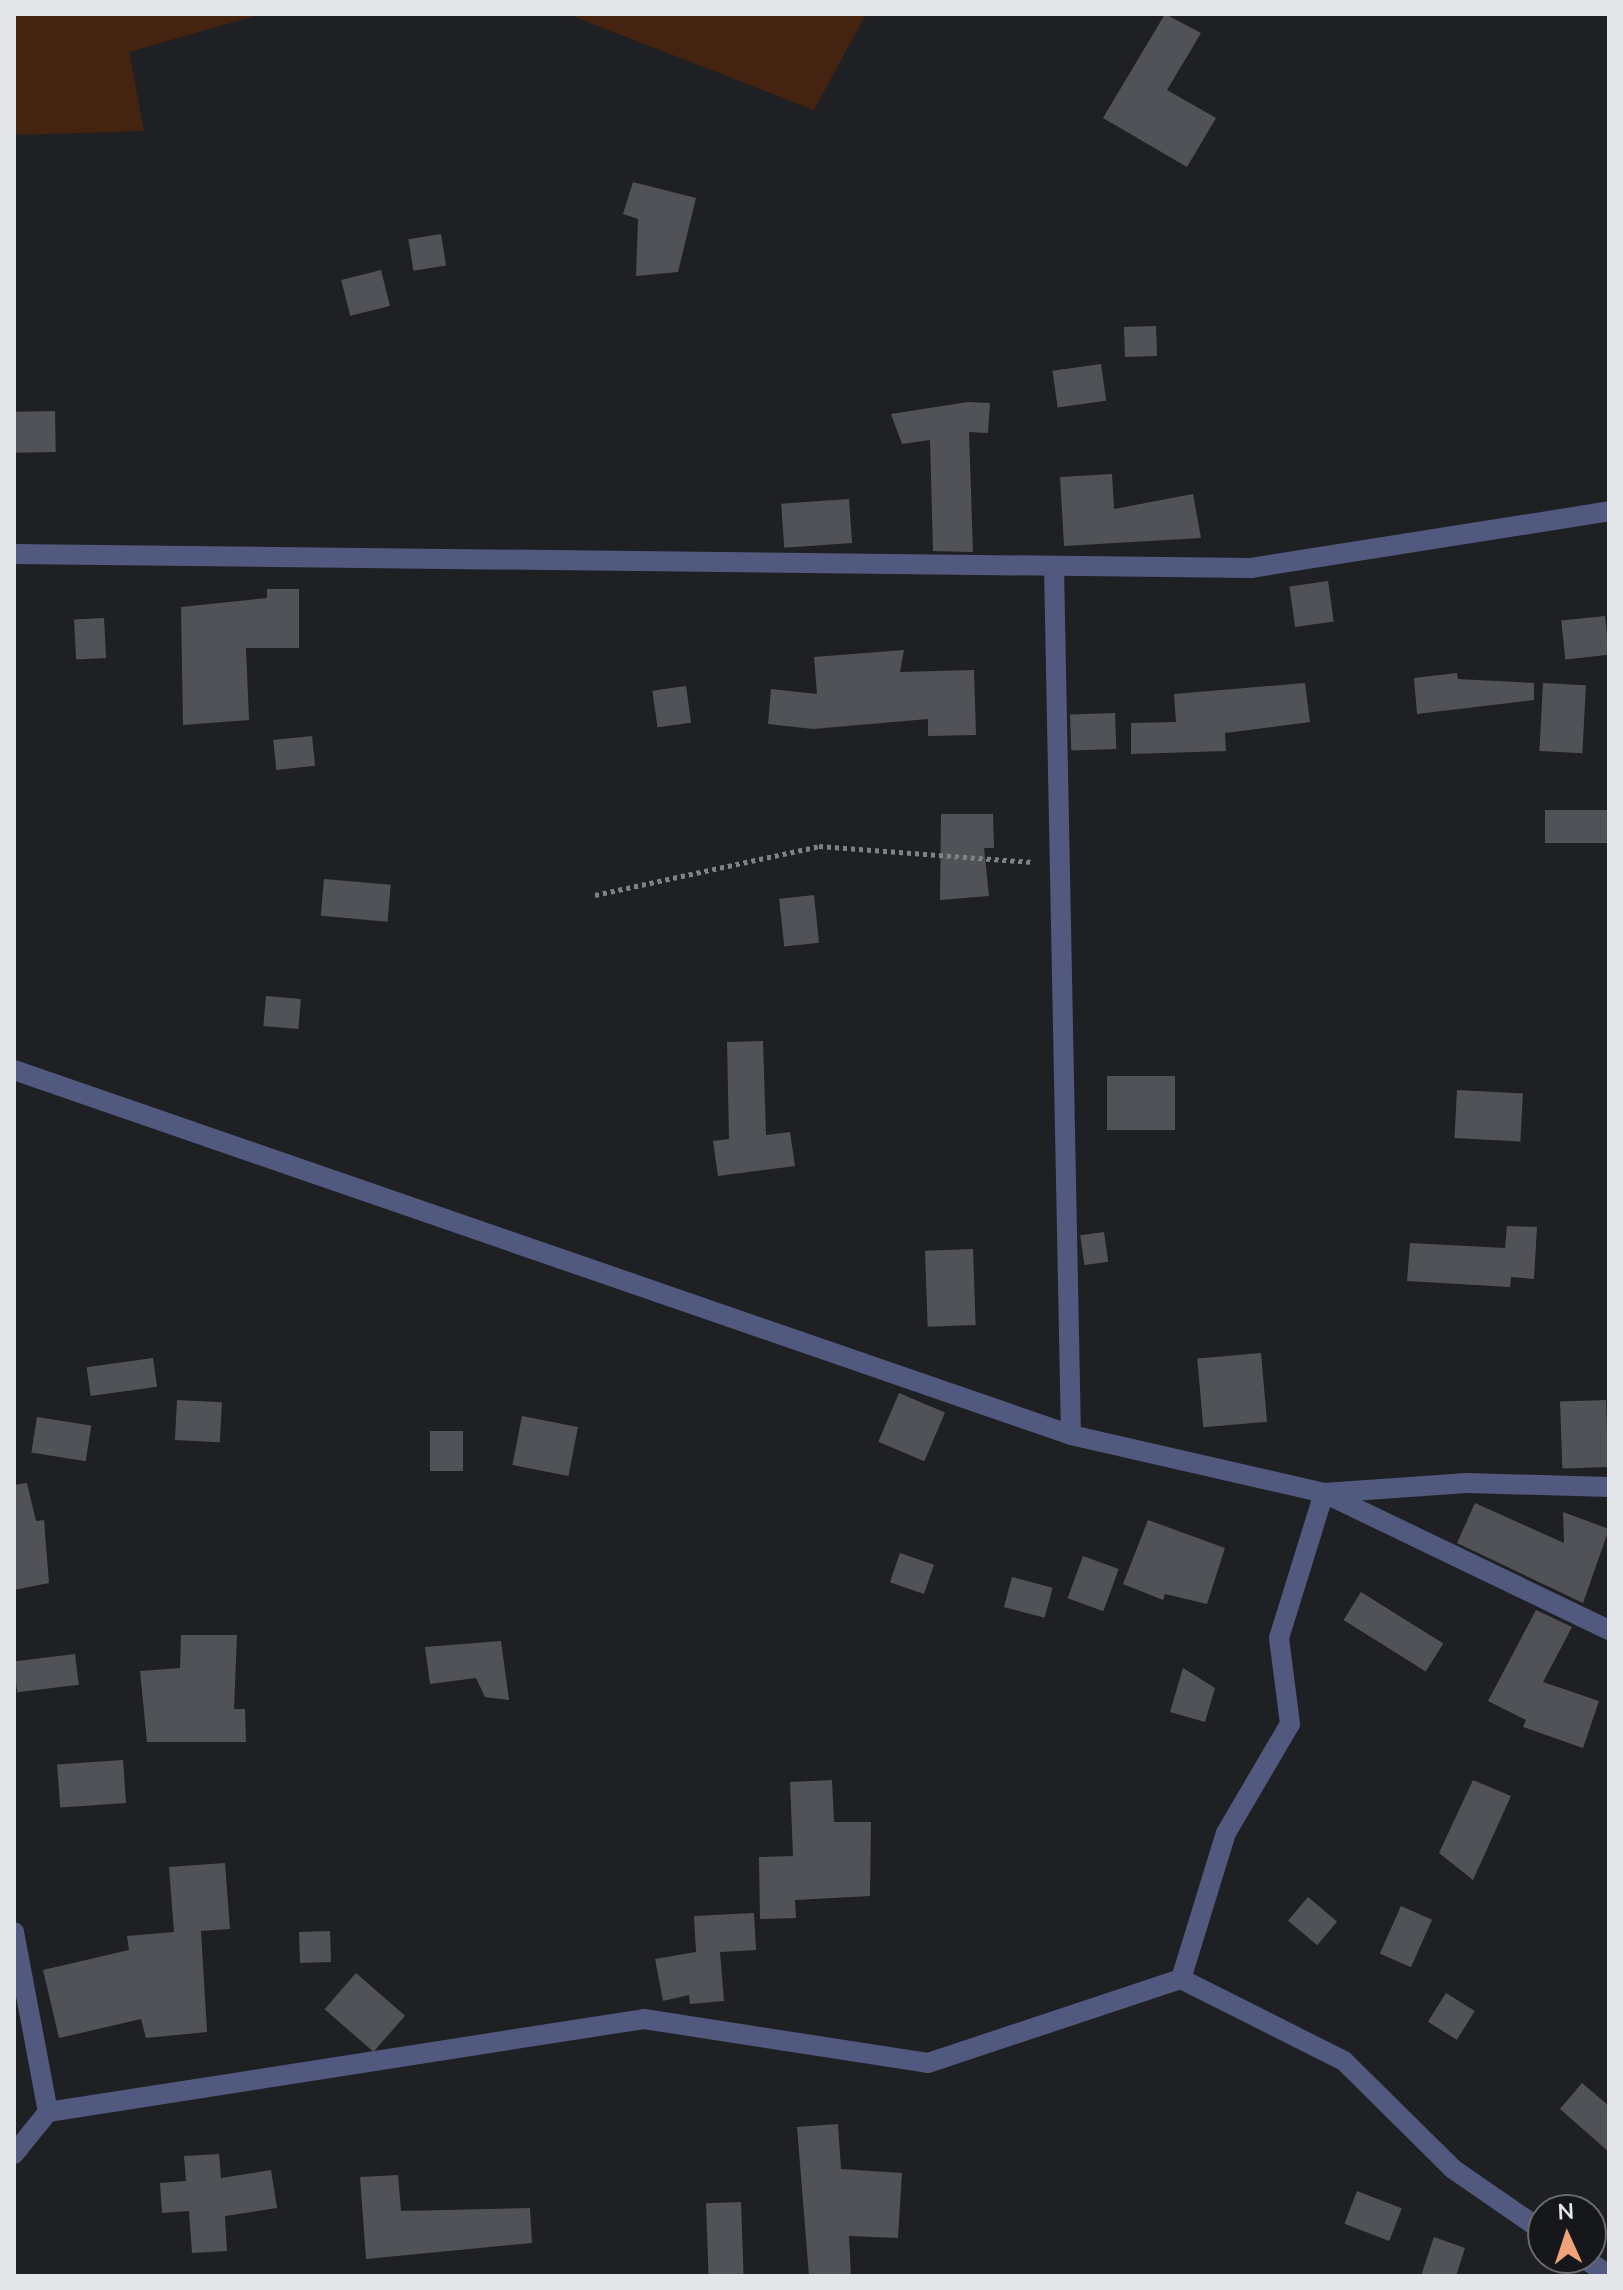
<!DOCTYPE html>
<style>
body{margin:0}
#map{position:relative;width:1623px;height:2290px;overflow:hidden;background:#1f2024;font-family:"Nunito Sans",sans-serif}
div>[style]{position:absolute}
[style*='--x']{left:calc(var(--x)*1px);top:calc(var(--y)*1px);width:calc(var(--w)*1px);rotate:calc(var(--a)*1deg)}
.green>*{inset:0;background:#442311}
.building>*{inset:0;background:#515257;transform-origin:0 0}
.path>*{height:5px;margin-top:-2.5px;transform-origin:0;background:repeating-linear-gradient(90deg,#808185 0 4px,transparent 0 8px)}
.minor>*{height:20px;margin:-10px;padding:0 10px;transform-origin:10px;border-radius:10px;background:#51597e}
span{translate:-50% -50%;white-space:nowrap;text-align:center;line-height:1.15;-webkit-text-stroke:7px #16171a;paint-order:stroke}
.frame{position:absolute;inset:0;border:16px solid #e5e6e9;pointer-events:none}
.north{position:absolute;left:1527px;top:2194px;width:80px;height:80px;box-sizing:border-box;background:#16171a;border:2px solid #696a6d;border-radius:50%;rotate:357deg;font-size:22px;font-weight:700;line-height:32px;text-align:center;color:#e5e6e9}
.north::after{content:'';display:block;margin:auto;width:28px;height:36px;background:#f0a27a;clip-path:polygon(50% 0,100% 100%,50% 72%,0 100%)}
</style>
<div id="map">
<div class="green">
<i style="clip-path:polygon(14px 14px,262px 14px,129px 52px,144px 131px,14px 135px)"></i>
<i style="clip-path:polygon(567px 14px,866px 14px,814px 110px)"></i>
</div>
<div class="building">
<i style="clip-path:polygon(1165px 14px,1201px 33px,1167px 90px,1216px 118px,1187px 167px,1103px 118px)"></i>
<i style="clip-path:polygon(633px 182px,696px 198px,678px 272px,636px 276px,638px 219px,623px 214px)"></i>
<i style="left:441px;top:234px;width:32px;height:33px;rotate:81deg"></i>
<i style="left:381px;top:270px;width:37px;height:41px;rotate:76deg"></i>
<i style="left:1156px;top:326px;width:30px;height:32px;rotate:88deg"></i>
<i style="left:1101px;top:364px;width:37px;height:49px;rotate:82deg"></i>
<i style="clip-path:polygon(968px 402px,990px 403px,988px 433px,969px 432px,973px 552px,933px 551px,930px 440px,902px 444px,891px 414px)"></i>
<i style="left:55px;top:411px;width:41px;height:41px;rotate:89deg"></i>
<i style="clip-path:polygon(1112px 474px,1114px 509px,1193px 494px,1201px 538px,1064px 546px,1060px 477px)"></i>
<i style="left:849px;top:499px;width:44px;height:68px;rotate:86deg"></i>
<i style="left:1328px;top:581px;width:41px;height:39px;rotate:82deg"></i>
<i style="clip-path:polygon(267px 589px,299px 589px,299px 648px,246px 648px,249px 720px,183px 725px,181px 607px,267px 598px)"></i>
<i style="left:1605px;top:616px;width:39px;height:44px;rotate:84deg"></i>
<i style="left:104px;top:618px;width:40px;height:30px;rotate:87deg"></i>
<i style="clip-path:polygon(904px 650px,900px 672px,974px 670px,976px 735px,928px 736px,928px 719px,813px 729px,768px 724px,771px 689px,817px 694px,814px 657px)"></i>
<i style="clip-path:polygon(1457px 673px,1458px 679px,1534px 683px,1534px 700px,1417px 714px,1414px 678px)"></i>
<i style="clip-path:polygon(1305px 683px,1310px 722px,1225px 733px,1226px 751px,1131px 754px,1131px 723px,1176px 722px,1174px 694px)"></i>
<i style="left:1543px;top:683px;width:43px;height:68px;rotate:3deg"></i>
<i style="left:686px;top:686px;width:37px;height:34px;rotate:82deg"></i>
<i style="left:1115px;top:713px;width:36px;height:45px;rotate:88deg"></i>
<i style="left:312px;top:736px;width:30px;height:39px;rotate:84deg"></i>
<i style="left:1609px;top:810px;width:33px;height:64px;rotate:90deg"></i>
<i style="clip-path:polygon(941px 814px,993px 814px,994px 848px,984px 848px,989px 896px,940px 900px)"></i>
<i style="left:324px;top:879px;width:67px;height:37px;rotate:5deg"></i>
<i style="left:814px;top:895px;width:48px;height:35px;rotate:84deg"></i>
<i style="left:266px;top:996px;width:35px;height:30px;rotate:5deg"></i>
<i style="clip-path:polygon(763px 1041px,766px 1135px,790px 1132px,795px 1166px,718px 1176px,713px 1141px,729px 1139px,727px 1042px)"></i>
<i style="left:1107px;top:1076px;width:68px;height:54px"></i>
<i style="left:1457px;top:1090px;width:66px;height:48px;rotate:3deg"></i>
<i style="clip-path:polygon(1507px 1226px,1537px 1227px,1534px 1279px,1511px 1277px,1510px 1287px,1407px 1281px,1410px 1243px,1505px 1248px)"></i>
<i style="left:1104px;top:1232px;width:30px;height:24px;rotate:82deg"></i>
<i style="left:973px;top:1249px;width:76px;height:48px;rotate:88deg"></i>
<i style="left:1261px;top:1353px;width:69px;height:64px;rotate:85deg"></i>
<i style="left:153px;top:1358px;width:29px;height:67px;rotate:82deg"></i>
<i style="left:899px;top:1393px;width:50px;height:53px;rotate:23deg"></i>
<i style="left:177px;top:1400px;width:45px;height:40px;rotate:3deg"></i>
<i style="left:1606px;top:1400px;width:67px;height:46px;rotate:88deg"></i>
<i style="left:522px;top:1416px;width:57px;height:50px;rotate:11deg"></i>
<i style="left:37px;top:1417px;width:55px;height:36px;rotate:9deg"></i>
<i style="left:430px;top:1431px;width:33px;height:40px"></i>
<i style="clip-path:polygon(27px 1483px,36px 1521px,44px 1520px,49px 1583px,14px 1590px,14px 1485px)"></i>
<i style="clip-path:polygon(1475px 1503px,1564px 1543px,1563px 1512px,1609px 1529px,1583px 1603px,1457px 1543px)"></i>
<i style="clip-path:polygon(1148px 1520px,1225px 1548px,1207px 1604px,1165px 1594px,1163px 1600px,1123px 1584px)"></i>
<i style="left:900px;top:1553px;width:36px;height:31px;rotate:19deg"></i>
<i style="left:1083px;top:1556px;width:38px;height:45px;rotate:20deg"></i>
<i style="left:1012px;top:1577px;width:42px;height:31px;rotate:15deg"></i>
<i style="left:1361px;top:1592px;width:97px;height:33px;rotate:32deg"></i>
<i style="clip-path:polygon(1536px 1610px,1572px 1627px,1543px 1682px,1599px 1701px,1583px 1748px,1523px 1727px,1526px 1720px,1488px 1701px)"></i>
<i style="clip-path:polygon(181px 1635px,237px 1635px,234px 1709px,245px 1709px,246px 1742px,147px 1742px,140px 1671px,180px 1668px)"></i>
<i style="clip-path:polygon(501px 1641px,509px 1700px,485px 1697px,476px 1678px,430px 1684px,425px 1647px)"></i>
<i style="left:75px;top:1654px;width:31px;height:62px;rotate:83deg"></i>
<i style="clip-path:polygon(1183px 1668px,1215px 1688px,1205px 1722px,1170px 1712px)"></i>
<i style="left:123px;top:1760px;width:43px;height:66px;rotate:86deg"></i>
<i style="clip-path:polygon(832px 1780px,834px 1822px,871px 1822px,870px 1896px,795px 1900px,796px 1918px,760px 1919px,759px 1857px,793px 1856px,790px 1782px)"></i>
<i style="clip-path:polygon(1473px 1780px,1511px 1796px,1473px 1880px,1439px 1853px)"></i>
<i style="clip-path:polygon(225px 1863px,230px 1929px,201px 1931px,207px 2032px,146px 2038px,141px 2019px,59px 2038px,43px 1970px,129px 1950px,127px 1936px,174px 1932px,169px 1867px)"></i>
<i style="left:1308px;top:1897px;width:38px;height:31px;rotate:40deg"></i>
<i style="left:1401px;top:1906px;width:34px;height:52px;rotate:24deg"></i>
<i style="clip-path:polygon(754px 1913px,756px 1950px,720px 1952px,724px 2001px,690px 2004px,689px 1995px,663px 2001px,655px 1959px,696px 1952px,694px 1916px)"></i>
<i style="left:330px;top:1931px;width:31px;height:31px;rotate:88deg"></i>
<i style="left:356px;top:1973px;width:65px;height:48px;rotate:41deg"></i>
<i style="left:1446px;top:1993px;width:34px;height:34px;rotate:32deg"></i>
<i style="clip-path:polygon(1582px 2083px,1609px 2106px,1609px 2152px,1560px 2109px)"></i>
<i style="clip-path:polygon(838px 2124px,841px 2169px,902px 2173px,898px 2238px,849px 2236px,851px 2276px,809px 2276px,797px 2127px)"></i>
<i style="clip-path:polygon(219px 2154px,221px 2178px,271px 2170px,277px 2208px,225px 2216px,227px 2251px,192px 2253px,189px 2211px,162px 2213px,160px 2183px,186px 2181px,184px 2156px)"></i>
<i style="clip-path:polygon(398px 2175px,401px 2211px,530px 2208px,532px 2243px,366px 2259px,360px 2177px)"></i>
<i style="left:1357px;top:2191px;width:48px;height:35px;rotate:21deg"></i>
<i style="left:741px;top:2202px;width:74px;height:35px;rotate:88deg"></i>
<i style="clip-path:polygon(1434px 2237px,1465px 2248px,1456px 2276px,1421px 2276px)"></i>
</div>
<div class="path">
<i style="--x:595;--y:895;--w:229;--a:-12.3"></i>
<i style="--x:819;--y:846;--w:214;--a:4.3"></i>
</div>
<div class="minor">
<i style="--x:14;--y:554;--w:1237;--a:0.65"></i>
<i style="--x:1251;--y:568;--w:363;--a:-9"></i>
<i style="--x:1054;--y:567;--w:868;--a:88.88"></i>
<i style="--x:14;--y:1070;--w:1118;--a:19.05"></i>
<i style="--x:1071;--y:1435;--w:260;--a:12.9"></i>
<i style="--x:1324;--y:1493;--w:316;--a:25.7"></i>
<i style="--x:14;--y:1932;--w:183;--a:79.3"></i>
<i style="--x:1181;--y:1979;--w:153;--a:-72.9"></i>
<i style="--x:1226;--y:1833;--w:126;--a:-59.6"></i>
<i style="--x:1290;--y:1724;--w:87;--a:-97.3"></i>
<i style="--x:1279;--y:1638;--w:152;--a:-72.8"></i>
<i style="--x:1324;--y:1493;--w:143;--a:-4"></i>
<i style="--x:1467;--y:1483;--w:142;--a:1.6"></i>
<i style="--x:14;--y:2154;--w:54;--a:-51"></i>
<i style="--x:48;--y:2112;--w:603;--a:-8.87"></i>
<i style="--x:644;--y:2019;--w:287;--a:8.8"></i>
<i style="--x:928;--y:2063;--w:267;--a:-18.4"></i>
<i style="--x:1181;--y:1979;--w:182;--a:26.7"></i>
<i style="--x:1344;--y:2061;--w:153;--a:44.7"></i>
<i style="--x:1453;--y:2169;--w:109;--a:34.6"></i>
<i style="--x:1583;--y:2258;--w:31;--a:33"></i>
</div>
<div class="frame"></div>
<div class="north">N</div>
</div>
